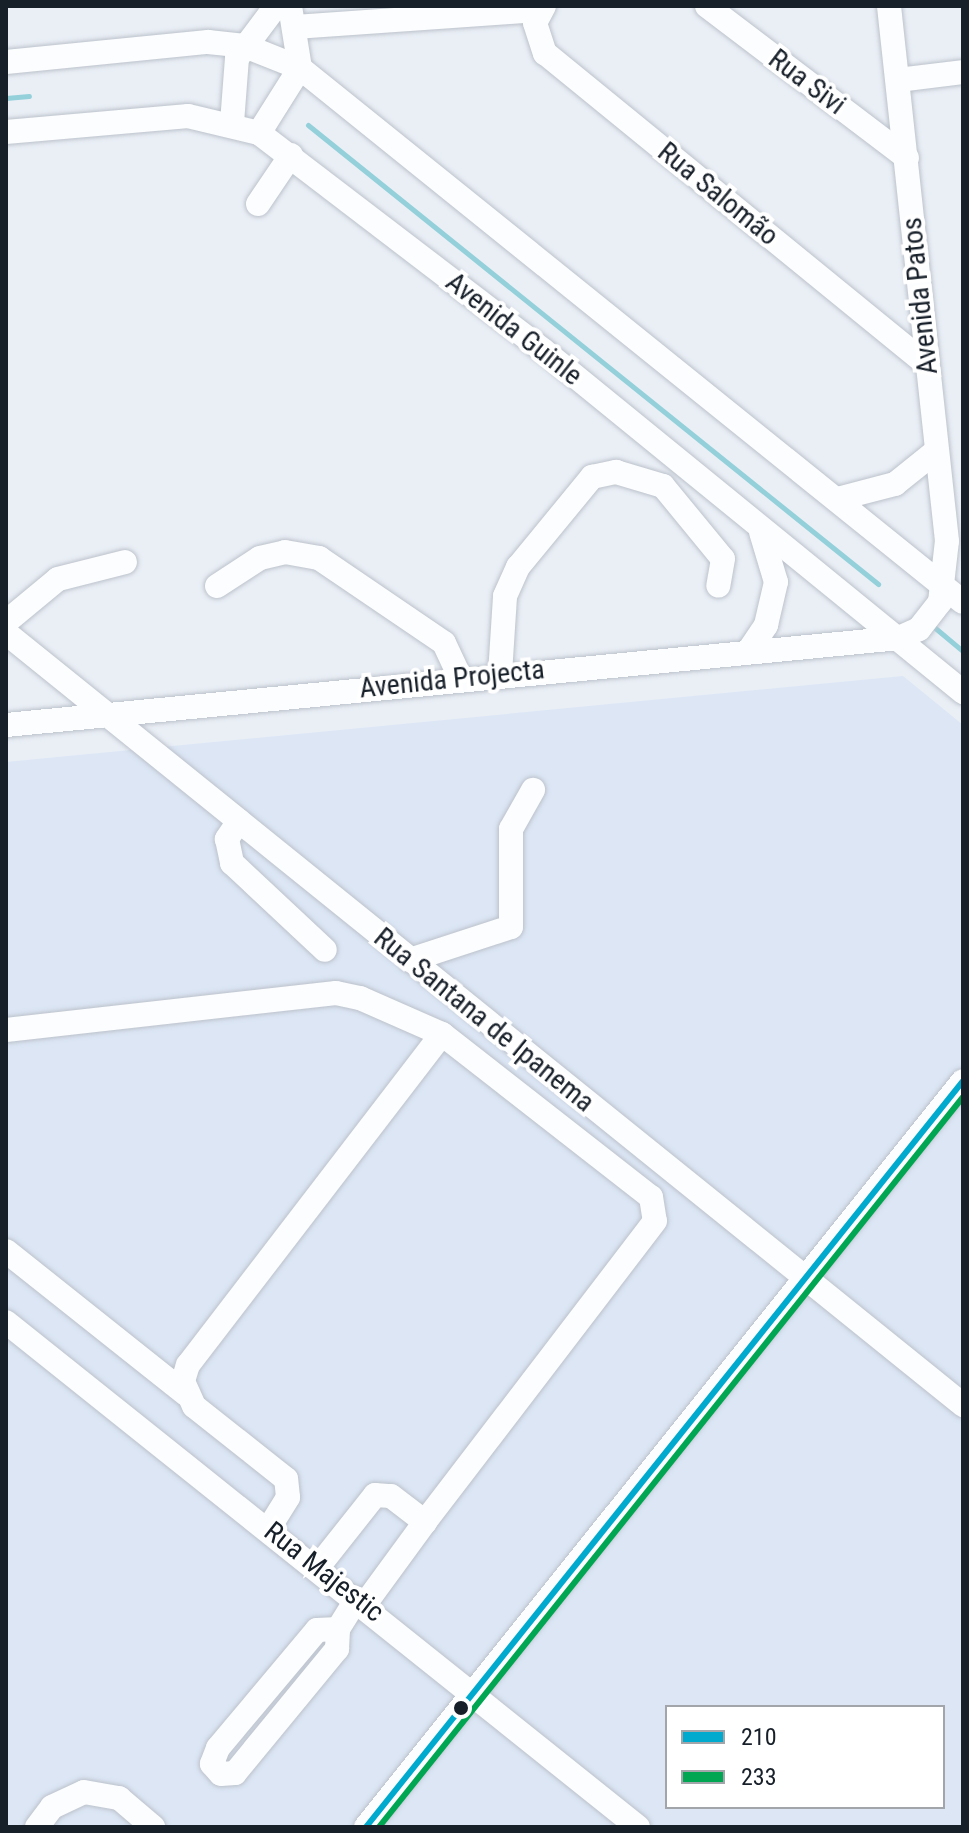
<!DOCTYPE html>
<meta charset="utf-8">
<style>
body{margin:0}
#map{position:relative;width:969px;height:1833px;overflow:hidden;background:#eaeff6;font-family:"Roboto Condensed",sans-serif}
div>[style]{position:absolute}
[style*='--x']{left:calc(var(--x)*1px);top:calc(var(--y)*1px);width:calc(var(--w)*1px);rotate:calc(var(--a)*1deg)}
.built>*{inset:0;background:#dce6f5}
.stream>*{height:5px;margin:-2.5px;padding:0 2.5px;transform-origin:2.5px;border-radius:2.5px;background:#94d0da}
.roads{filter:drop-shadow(0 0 2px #bcc2cb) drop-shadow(0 0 2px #bcc2cb)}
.minor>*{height:24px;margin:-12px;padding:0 12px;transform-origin:12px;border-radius:12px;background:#fcfdfe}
.bus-1>*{height:6px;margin:-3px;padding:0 3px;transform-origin:3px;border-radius:3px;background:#00a9ce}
.bus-2>*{height:6px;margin:-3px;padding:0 3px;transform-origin:3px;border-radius:3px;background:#00a651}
.dots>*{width:22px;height:22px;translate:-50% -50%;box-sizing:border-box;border:4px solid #fff;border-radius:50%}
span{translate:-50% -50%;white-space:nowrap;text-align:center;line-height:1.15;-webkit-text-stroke:8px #fff;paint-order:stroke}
.street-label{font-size:28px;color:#171f29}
.frame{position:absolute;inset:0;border:8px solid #171f29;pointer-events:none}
.legend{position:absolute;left:665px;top:1705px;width:280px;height:104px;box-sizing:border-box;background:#fff;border:2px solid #a2a5a9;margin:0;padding:10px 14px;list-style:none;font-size:24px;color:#171f29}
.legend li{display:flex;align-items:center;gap:16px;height:40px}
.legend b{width:40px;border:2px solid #a2a5a9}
</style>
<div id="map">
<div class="built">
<i style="clip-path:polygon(evenodd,903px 676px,963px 725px,963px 1827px,6px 1827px,6px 762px,903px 676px,667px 1707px,943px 1707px,943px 1807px,667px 1807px,667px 1707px)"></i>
</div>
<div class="stream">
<i style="--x:6;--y:98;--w:23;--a:-5"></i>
<i style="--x:308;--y:125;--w:732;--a:38.84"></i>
<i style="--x:934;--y:627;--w:38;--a:40"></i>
</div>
<div class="roads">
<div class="minor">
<i style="--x:544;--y:6;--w:19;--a:118"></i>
<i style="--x:535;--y:23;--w:32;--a:72"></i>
<i style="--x:545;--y:53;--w:492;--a:39.2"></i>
<i style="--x:707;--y:6;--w:251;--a:37.2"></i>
<i style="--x:296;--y:27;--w:245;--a:-4"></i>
<i style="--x:6;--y:62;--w:203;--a:-5.7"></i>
<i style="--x:208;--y:42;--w:37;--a:6"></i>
<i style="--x:245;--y:46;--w:59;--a:21.8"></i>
<i style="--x:300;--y:68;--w:851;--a:38.85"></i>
<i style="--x:898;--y:80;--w:65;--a:-7"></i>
<i style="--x:232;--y:123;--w:65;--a:-85.6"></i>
<i style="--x:237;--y:58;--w:65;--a:-53.1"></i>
<i style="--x:6;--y:132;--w:183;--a:-5"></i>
<i style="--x:188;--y:116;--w:73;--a:13.5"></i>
<i style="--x:259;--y:133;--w:357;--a:37.4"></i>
<i style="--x:543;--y:350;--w:542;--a:39.16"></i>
<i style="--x:259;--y:133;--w:77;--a:-57.8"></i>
<i style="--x:300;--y:68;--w:63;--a:-99.2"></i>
<i style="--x:258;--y:204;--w:59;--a:-56"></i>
<i style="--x:841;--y:498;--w:56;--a:-14.5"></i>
<i style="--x:895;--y:484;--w:53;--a:-38.8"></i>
<i style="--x:217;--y:586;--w:51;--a:-33.1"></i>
<i style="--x:260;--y:558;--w:26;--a:-13"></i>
<i style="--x:285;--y:552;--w:35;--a:10"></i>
<i style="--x:319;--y:558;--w:151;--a:34.2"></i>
<i style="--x:444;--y:643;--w:38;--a:65"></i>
<i style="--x:6;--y:622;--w:67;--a:-39.6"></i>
<i style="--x:58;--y:579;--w:69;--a:-14.2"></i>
<i style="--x:6;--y:633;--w:1230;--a:38.89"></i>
<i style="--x:750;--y:649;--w:29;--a:-56"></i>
<i style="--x:766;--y:625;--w:44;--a:-76.9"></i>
<i style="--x:776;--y:582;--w:52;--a:-106.7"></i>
<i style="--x:500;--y:674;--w:78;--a:-86.3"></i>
<i style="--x:505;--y:596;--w:32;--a:-66"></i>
<i style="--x:518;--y:567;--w:117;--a:-50.6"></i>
<i style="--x:592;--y:477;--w:25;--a:-12"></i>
<i style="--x:616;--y:472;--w:49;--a:16.6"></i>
<i style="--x:663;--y:486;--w:94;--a:50.6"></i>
<i style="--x:723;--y:559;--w:27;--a:100"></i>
<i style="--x:6;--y:725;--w:897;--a:-5.56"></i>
<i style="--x:899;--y:638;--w:22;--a:-24"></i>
<i style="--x:919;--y:629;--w:34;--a:-52"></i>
<i style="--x:940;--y:602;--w:61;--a:-83.5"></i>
<i style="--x:947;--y:541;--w:538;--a:-96.19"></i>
<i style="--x:239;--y:821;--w:22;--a:124"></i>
<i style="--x:227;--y:839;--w:25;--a:78"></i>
<i style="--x:232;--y:863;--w:127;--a:43.1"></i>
<i style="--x:410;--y:960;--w:106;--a:-18.1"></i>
<i style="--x:511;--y:927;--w:98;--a:-90"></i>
<i style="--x:511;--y:829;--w:45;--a:-60.6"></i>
<i style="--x:6;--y:1030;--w:332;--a:-6.4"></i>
<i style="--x:336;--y:993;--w:25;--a:12"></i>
<i style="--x:360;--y:998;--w:90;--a:23.7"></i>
<i style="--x:442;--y:1034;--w:265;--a:38"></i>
<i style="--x:651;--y:1197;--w:24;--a:81"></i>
<i style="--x:655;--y:1221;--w:379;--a:127.4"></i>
<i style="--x:6;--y:1251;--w:230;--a:38.5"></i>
<i style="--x:6;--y:1322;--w:809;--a:38.63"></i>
<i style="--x:269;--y:1528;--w:36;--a:-58"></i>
<i style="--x:288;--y:1497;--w:18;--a:-96"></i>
<i style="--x:286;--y:1479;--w:117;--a:-141.6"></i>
<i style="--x:194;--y:1406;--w:27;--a:-114"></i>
<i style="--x:183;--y:1381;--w:17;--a:-73"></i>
<i style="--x:188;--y:1365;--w:417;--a:-52.5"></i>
<i style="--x:318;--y:1567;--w:92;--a:-51.6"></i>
<i style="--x:375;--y:1495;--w:16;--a:4"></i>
<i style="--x:391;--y:1496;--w:43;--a:37.4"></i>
<i style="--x:425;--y:1522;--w:102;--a:126.2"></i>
<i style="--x:338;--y:1629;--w:21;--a:177"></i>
<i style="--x:317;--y:1630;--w:154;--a:130"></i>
<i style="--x:218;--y:1748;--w:17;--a:111"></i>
<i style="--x:212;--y:1764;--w:13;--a:48"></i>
<i style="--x:221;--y:1774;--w:14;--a:-4"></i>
<i style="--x:235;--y:1773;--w:161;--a:-50.6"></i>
<i style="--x:337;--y:1649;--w:20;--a:-87"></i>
<i style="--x:338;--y:1629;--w:36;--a:-58"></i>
<i style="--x:37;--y:1827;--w:25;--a:-53"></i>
<i style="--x:52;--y:1807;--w:35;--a:-25"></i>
<i style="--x:84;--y:1792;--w:36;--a:10"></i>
<i style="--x:119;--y:1798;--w:45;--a:40.5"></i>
<i style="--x:366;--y:1827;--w:955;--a:-51.33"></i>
</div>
</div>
<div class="bus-1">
<i style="--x:366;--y:1827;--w:955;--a:-51.33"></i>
</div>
<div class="bus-2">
<i style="--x:379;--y:1827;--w:935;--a:-51.34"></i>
</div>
<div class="dots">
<i style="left:461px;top:1708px;background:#171f29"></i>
</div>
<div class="street-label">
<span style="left:807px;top:82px;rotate:37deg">Rua Sivi</span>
<span style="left:718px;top:194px;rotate:39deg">Rua Salomão</span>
<span style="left:920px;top:296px;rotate:-96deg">Avenida Patos</span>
<span style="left:514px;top:329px;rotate:38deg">Avenida Guinle</span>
<span style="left:452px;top:679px;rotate:-6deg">Avenida Projecta</span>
<span style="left:484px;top:1020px;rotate:39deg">Rua Santana de Ipanema</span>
<span style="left:324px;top:1572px;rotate:38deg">Rua Majestic</span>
</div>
<div class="frame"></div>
<ul class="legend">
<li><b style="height:10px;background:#00a9ce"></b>210</li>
<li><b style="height:10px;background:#00a651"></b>233</li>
</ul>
</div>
